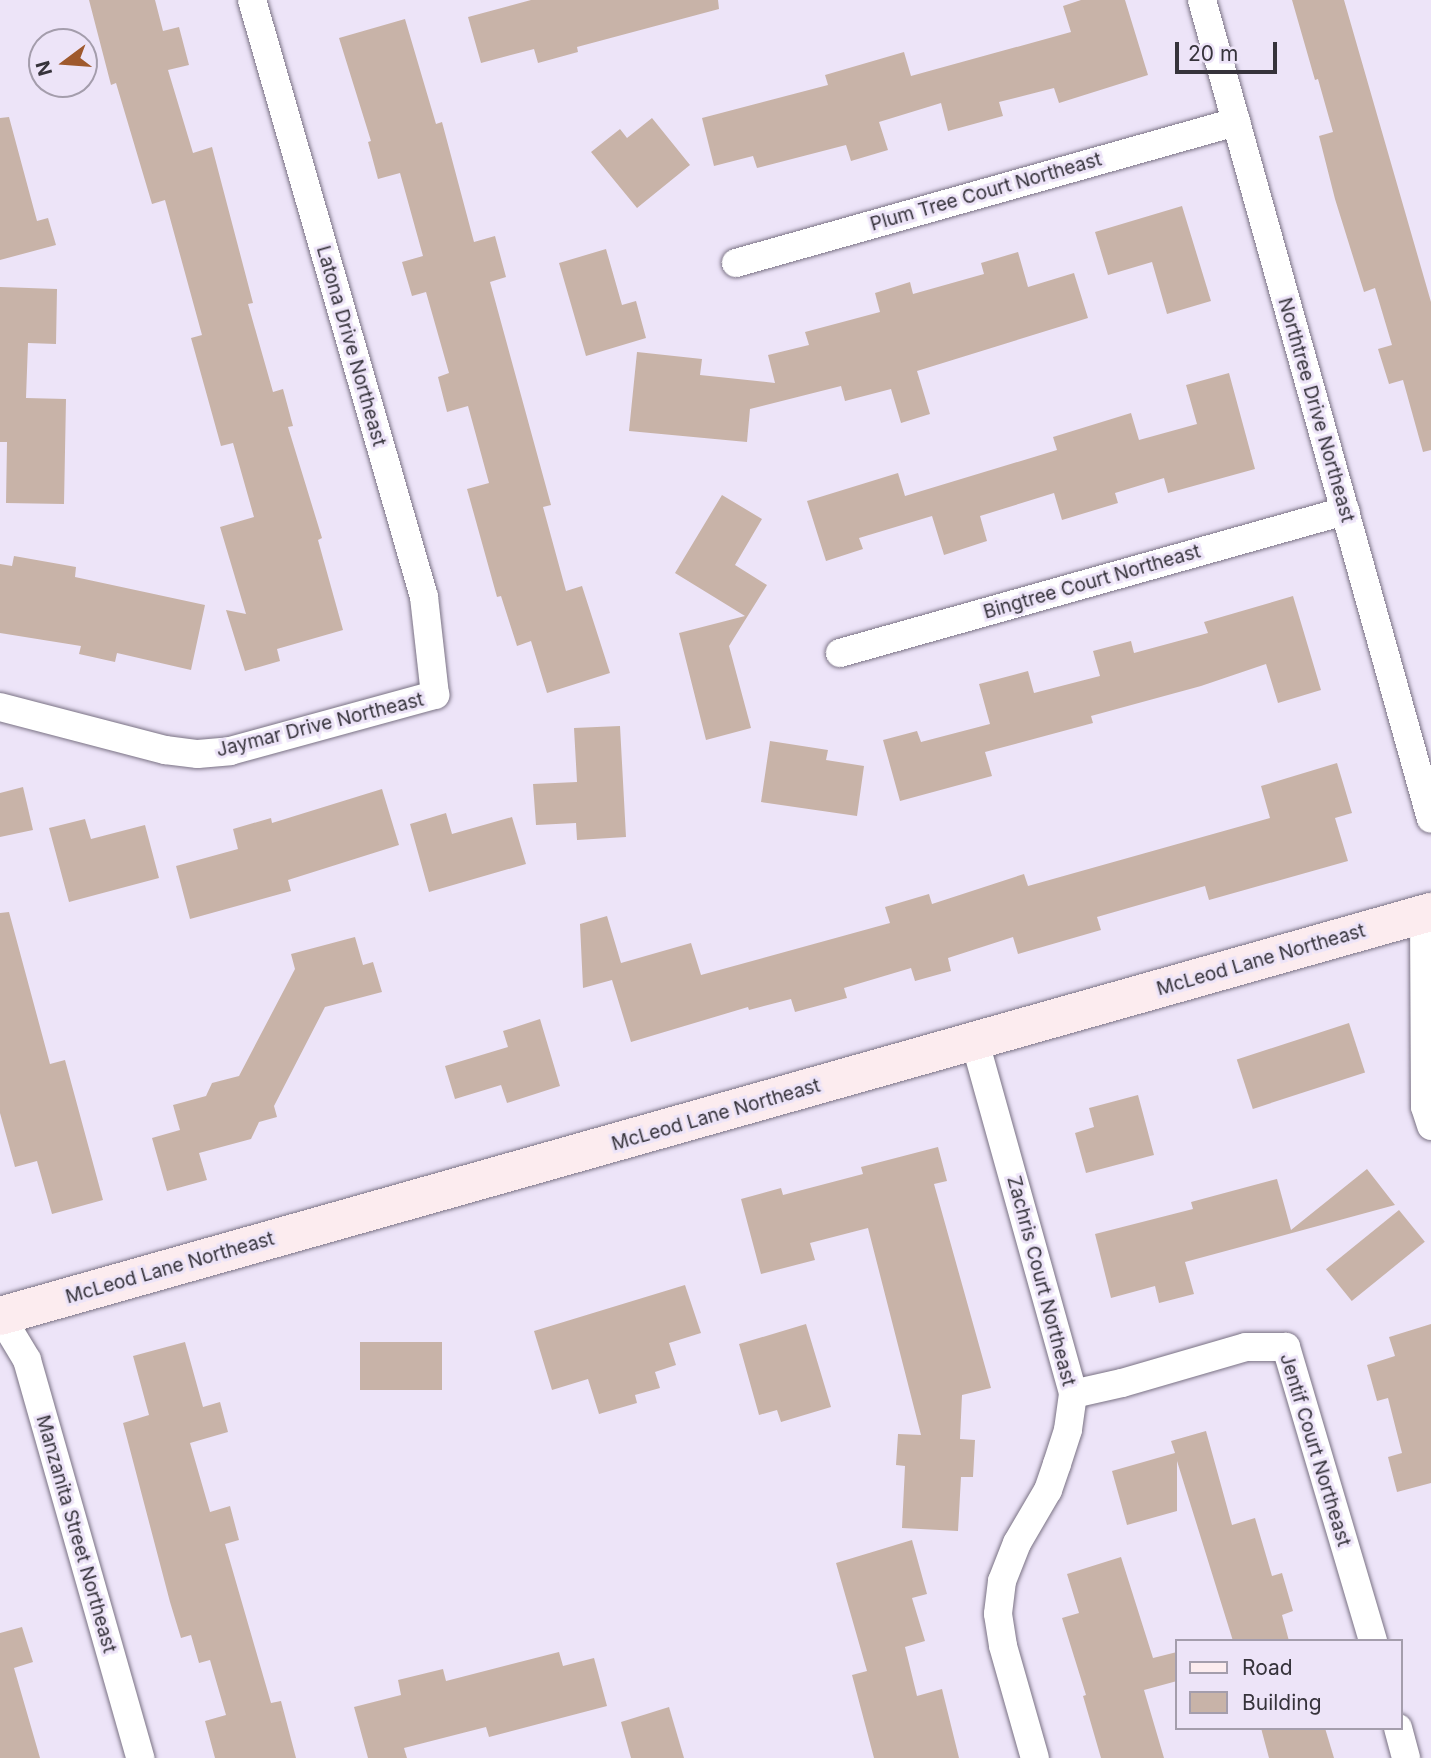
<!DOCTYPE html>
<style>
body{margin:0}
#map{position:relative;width:1431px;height:1758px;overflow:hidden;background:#ede4f8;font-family:Inter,sans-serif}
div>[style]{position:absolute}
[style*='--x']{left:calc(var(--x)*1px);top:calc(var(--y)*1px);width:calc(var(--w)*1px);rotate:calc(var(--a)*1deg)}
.building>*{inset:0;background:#c8b3a8;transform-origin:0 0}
.roads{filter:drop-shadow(0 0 2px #7a7284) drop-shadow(0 0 2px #7a7284)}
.street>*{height:28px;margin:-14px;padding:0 14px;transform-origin:14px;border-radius:14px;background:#fff}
.secondary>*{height:38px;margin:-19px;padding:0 19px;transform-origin:19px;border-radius:19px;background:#fcecef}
span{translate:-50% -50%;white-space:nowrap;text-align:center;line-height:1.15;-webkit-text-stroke:6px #ede4f8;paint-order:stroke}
.street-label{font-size:19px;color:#36333b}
.legend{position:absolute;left:1175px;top:1639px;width:228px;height:91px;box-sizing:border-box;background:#ede4f8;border:2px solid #a49dac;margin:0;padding:9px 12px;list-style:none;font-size:21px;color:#36333b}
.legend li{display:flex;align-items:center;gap:14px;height:35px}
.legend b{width:35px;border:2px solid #a49dac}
.north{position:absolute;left:28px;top:28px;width:70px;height:70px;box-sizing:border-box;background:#ede4f8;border:2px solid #a49dac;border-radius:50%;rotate:254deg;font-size:19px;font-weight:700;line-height:28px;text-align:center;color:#36333b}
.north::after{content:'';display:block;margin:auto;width:24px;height:32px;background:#9f592d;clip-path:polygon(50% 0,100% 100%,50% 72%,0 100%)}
.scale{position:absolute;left:1175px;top:42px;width:102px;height:32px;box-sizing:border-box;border:4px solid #36333b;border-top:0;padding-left:9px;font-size:21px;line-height:24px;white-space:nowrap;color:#36333b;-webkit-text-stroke:5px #ede4f8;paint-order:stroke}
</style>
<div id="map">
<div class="building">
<i style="clip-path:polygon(89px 0,155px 0,163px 31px,179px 27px,189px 65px,168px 70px,193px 153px,212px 147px,253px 303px,248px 304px,273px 392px,283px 389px,293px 426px,288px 427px,322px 538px,318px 540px,343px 630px,277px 649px,280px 661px,245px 671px,226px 610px,246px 614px,220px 527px,254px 517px,233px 443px,221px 446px,191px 338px,202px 335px,165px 200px,152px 204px,116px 83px,111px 85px)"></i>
<i style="clip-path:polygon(531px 0,718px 0,719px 9px,577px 47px,578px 52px,538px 63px,534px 49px,481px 63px,468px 17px)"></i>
<i style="clip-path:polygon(1081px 0,1125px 0,1148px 75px,1059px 103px,1054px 88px,999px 102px,1003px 116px,948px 131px,941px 103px,879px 122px,888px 150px,851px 161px,846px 145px,757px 168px,753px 156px,714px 166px,702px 118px,828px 85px,825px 75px,904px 52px,911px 76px,1071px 32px,1063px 6px)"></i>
<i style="clip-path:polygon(1292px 0,1344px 0,1431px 302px,1431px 450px,1423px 452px,1403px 380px,1389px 384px,1378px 349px,1392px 345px,1375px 288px,1364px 292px,1335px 199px,1319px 136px,1333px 132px,1318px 79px,1315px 80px)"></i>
<i style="clip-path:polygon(405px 19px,436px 124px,442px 122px,474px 242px,495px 236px,506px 277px,490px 282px,551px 505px,543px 507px,566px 591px,582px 586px,610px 673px,547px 693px,531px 641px,517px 646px,501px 596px,497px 597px,467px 489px,489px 483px,468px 406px,447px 412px,438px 377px,449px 373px,426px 292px,412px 296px,402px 262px,423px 256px,400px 173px,378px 179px,368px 142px,371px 141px,339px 38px)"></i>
<i style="clip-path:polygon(9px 117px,37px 221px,48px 218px,56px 245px,0 260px,0 118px)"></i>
<i style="clip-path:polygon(652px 118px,690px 165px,637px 208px,591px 152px,620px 129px,627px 138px)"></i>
<i style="clip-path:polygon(1182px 206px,1211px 301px,1167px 314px,1152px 262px,1108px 275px,1095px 232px)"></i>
<i style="clip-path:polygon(606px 249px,622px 305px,636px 301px,646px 338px,586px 356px,559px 263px)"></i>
<i style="clip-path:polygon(1018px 252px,1028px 287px,1074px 273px,1088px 318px,917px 371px,930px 414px,901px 423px,891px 389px,845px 401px,841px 386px,750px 409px,747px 442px,629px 431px,637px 352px,702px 359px,700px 375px,775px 383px,768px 355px,809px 345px,805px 332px,880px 312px,875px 293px,910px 282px,913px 294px,984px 274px,981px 263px)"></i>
<i style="clip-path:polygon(0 287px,57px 289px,56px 344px,28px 343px,26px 398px,66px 399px,64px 504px,6px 503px,7px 442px,0 442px)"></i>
<i style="clip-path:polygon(1229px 373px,1255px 469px,1168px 493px,1164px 478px,1115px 493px,1118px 503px,1062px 520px,1054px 493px,980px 516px,987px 541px,944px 555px,932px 516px,859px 538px,863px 549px,826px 561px,807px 501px,898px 473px,905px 496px,1057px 450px,1053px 437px,1131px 413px,1139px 440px,1197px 424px,1186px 385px)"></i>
<i style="clip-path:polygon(722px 495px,762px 519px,735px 565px,767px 585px,729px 646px,751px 728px,706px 740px,679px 633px,745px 616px,675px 573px)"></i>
<i style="clip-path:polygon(14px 556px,76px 567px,75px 577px,205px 605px,191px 670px,117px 653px,115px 662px,79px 654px,81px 646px,0 633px,0 564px,12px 566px)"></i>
<i style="clip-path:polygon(1293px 596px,1321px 690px,1278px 703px,1266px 664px,1201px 686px,1091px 716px,1093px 723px,985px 752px,992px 776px,900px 801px,883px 740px,917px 731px,921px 742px,990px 724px,979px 684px,1028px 671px,1034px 693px,1100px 676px,1093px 651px,1131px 641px,1134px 653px,1208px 633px,1204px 622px)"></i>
<i style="clip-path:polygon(620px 726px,626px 837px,577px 840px,576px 823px,536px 825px,533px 784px,577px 782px,574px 728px)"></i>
<i style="clip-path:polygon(770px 741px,828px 750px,826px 760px,864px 766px,857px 816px,761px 802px)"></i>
<i style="clip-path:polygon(1337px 763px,1352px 813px,1335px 818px,1348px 861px,1309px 872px,1209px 900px,1205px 886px,1097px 917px,1101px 930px,1018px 954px,1013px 937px,948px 958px,951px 971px,915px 981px,911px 968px,844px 988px,847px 998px,795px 1012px,791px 999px,749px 1010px,748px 1007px,631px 1042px,612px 980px,583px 988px,580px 924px,607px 916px,621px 963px,691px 943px,701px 975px,890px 923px,885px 907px,929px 894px,932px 904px,1024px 874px,1028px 886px,1270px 818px,1261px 786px)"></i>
<i style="clip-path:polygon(23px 787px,33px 830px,0 837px,0 793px)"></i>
<i style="clip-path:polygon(382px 789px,399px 845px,288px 880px,291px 891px,190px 919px,176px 866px,238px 849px,233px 829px,271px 818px,272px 823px)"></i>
<i style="clip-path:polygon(446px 813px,452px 834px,512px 817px,526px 864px,429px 892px,410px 824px)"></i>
<i style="clip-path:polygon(85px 819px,91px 839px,145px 825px,159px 878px,69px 902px,49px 828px)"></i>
<i style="clip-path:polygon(9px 912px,50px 1064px,65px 1060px,103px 1200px,52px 1214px,37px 1161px,15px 1167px,0 1113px,0 913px)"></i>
<i style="clip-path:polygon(355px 937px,363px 965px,373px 962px,382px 992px,325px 1007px,274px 1106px,277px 1117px,259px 1122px,251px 1139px,199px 1153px,207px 1180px,167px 1191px,152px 1138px,180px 1130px,173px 1105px,206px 1096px,212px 1083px,239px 1076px,295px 969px,291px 954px)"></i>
<i style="clip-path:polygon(540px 1019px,560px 1086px,507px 1103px,501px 1085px,455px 1099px,445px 1066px,508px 1047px,503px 1031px)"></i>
<i style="left:1349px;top:1023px;width:52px;height:118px;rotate:72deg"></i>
<i style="clip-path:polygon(1138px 1095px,1154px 1155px,1086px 1173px,1075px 1133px,1094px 1127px,1089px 1108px)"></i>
<i style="clip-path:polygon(938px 1147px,947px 1181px,934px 1184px,991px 1388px,962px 1395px,960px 1439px,975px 1440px,973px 1477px,961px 1477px,958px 1531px,902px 1528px,905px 1466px,896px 1465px,898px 1434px,921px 1435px,868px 1228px,810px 1243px,815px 1260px,761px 1274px,741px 1199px,781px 1188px,783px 1195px,863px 1174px,861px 1167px)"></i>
<i style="clip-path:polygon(1367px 1169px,1395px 1205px,1185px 1262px,1194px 1294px,1159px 1303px,1155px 1286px,1111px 1298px,1095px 1234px,1193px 1209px,1191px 1202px,1277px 1179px,1291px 1230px)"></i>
<i style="left:1399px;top:1210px;width:41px;height:94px;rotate:51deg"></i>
<i style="clip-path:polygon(685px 1285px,701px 1333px,669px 1343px,676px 1365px,655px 1372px,660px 1388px,635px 1395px,637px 1403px,599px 1414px,588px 1379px,552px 1390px,534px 1331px)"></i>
<i style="clip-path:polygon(806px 1324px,831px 1407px,781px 1422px,777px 1410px,759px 1415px,739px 1344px)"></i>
<i style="clip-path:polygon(1431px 1324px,1431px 1483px,1397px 1492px,1388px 1457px,1402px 1453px,1388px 1398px,1377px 1401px,1367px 1365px,1395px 1356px,1389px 1337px)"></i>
<i style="clip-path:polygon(185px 1342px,203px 1407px,220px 1402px,228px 1432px,190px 1443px,210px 1512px,230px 1506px,239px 1540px,225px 1544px,271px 1703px,281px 1701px,296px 1758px,215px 1758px,205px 1721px,226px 1715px,210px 1660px,199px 1663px,191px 1635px,181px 1638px,170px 1602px,123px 1423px,149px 1415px,133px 1356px)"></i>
<i style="left:442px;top:1342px;width:48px;height:82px;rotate:90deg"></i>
<i style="clip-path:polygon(1206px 1431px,1232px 1525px,1255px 1518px,1272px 1576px,1282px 1573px,1293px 1611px,1282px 1615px,1289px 1641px,1233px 1641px,1177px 1461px,1177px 1511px,1127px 1525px,1112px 1471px,1175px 1453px,1171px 1441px)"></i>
<i style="clip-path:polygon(912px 1540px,927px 1594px,912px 1598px,925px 1641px,905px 1647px,917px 1696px,942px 1689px,959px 1758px,874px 1758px,852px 1675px,867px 1671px,836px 1563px)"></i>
<i style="clip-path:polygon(1121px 1557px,1153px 1658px,1177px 1652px,1177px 1681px,1144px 1690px,1164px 1758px,1101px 1758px,1083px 1696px,1086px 1695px,1062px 1618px,1079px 1613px,1067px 1574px)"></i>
<i style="clip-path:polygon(22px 1627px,33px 1662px,14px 1668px,40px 1758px,0 1758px,0 1633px)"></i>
<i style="clip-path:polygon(559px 1652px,563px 1666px,594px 1658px,607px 1706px,489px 1737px,486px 1727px,404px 1748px,407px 1758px,368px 1758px,354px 1707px,401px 1695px,398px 1680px,443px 1669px,446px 1681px)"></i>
<i style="clip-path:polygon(669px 1707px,684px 1758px,631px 1758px,621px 1722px)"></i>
<i style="clip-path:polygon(1261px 1728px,1325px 1728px,1334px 1758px,1269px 1758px)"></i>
</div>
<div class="roads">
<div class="street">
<i style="--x:1202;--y:0;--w:850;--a:74.38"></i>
<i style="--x:736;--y:263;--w:520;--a:-15.75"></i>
<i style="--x:840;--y:653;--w:525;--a:-15.71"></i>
<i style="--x:0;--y:707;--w:171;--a:14.6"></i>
<i style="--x:165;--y:750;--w:33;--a:7"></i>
<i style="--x:198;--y:754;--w:32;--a:-5"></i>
<i style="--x:230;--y:751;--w:213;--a:-15.3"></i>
<i style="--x:435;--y:695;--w:99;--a:-96.4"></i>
<i style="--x:424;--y:597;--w:621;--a:-106.07"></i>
<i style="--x:1424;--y:914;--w:193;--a:89.7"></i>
<i style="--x:1425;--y:1107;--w:20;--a:72"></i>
<i style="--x:975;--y:1042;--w:365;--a:74.4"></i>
<i style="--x:1073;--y:1394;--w:36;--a:98"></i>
<i style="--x:1068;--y:1430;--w:36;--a:108"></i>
<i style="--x:1057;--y:1464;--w:28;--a:109"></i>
<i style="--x:1048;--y:1490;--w:61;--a:120.3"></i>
<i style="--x:1017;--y:1543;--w:41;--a:111.5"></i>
<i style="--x:1002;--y:1581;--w:33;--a:97"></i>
<i style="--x:998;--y:1614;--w:32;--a:81"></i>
<i style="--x:1003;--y:1646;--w:116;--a:74.1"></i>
<i style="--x:0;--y:1315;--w:52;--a:59"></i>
<i style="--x:27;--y:1360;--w:414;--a:74.1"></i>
<i style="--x:1073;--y:1394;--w:50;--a:-12.7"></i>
<i style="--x:1122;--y:1383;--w:129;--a:-16.2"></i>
<i style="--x:1246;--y:1347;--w:40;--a:0"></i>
<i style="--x:1286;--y:1347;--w:307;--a:73.5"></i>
<i style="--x:1398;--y:1728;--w:31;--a:75"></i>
</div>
<div class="secondary">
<i style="--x:0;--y:1316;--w:1487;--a:-15.77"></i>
</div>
</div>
<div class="street-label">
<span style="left:986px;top:192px;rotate:-16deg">Plum Tree Court Northeast</span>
<span style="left:351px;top:346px;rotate:74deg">Latona Drive Northeast</span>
<span style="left:1316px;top:410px;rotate:74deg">Northtree Drive Northeast</span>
<span style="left:1092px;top:582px;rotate:-16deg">Bingtree Court Northeast</span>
<span style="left:320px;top:725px;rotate:-14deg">Jaymar Drive Northeast</span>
<span style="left:1261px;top:960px;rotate:-16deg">McLeod Lane Northeast</span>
<span style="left:716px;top:1115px;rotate:-16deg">McLeod Lane Northeast</span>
<span style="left:170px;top:1268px;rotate:-16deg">McLeod Lane Northeast</span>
<span style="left:1041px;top:1281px;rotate:75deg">Zachris Court Northeast</span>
<span style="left:1315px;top:1450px;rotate:73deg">Jentif Court Northeast</span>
<span style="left:76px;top:1534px;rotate:74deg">Manzanita Street Northeast</span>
</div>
<ul class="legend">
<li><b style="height:9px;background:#fcecef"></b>Road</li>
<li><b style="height:19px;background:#c8b3a8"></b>Building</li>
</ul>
<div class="north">N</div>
<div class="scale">20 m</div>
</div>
